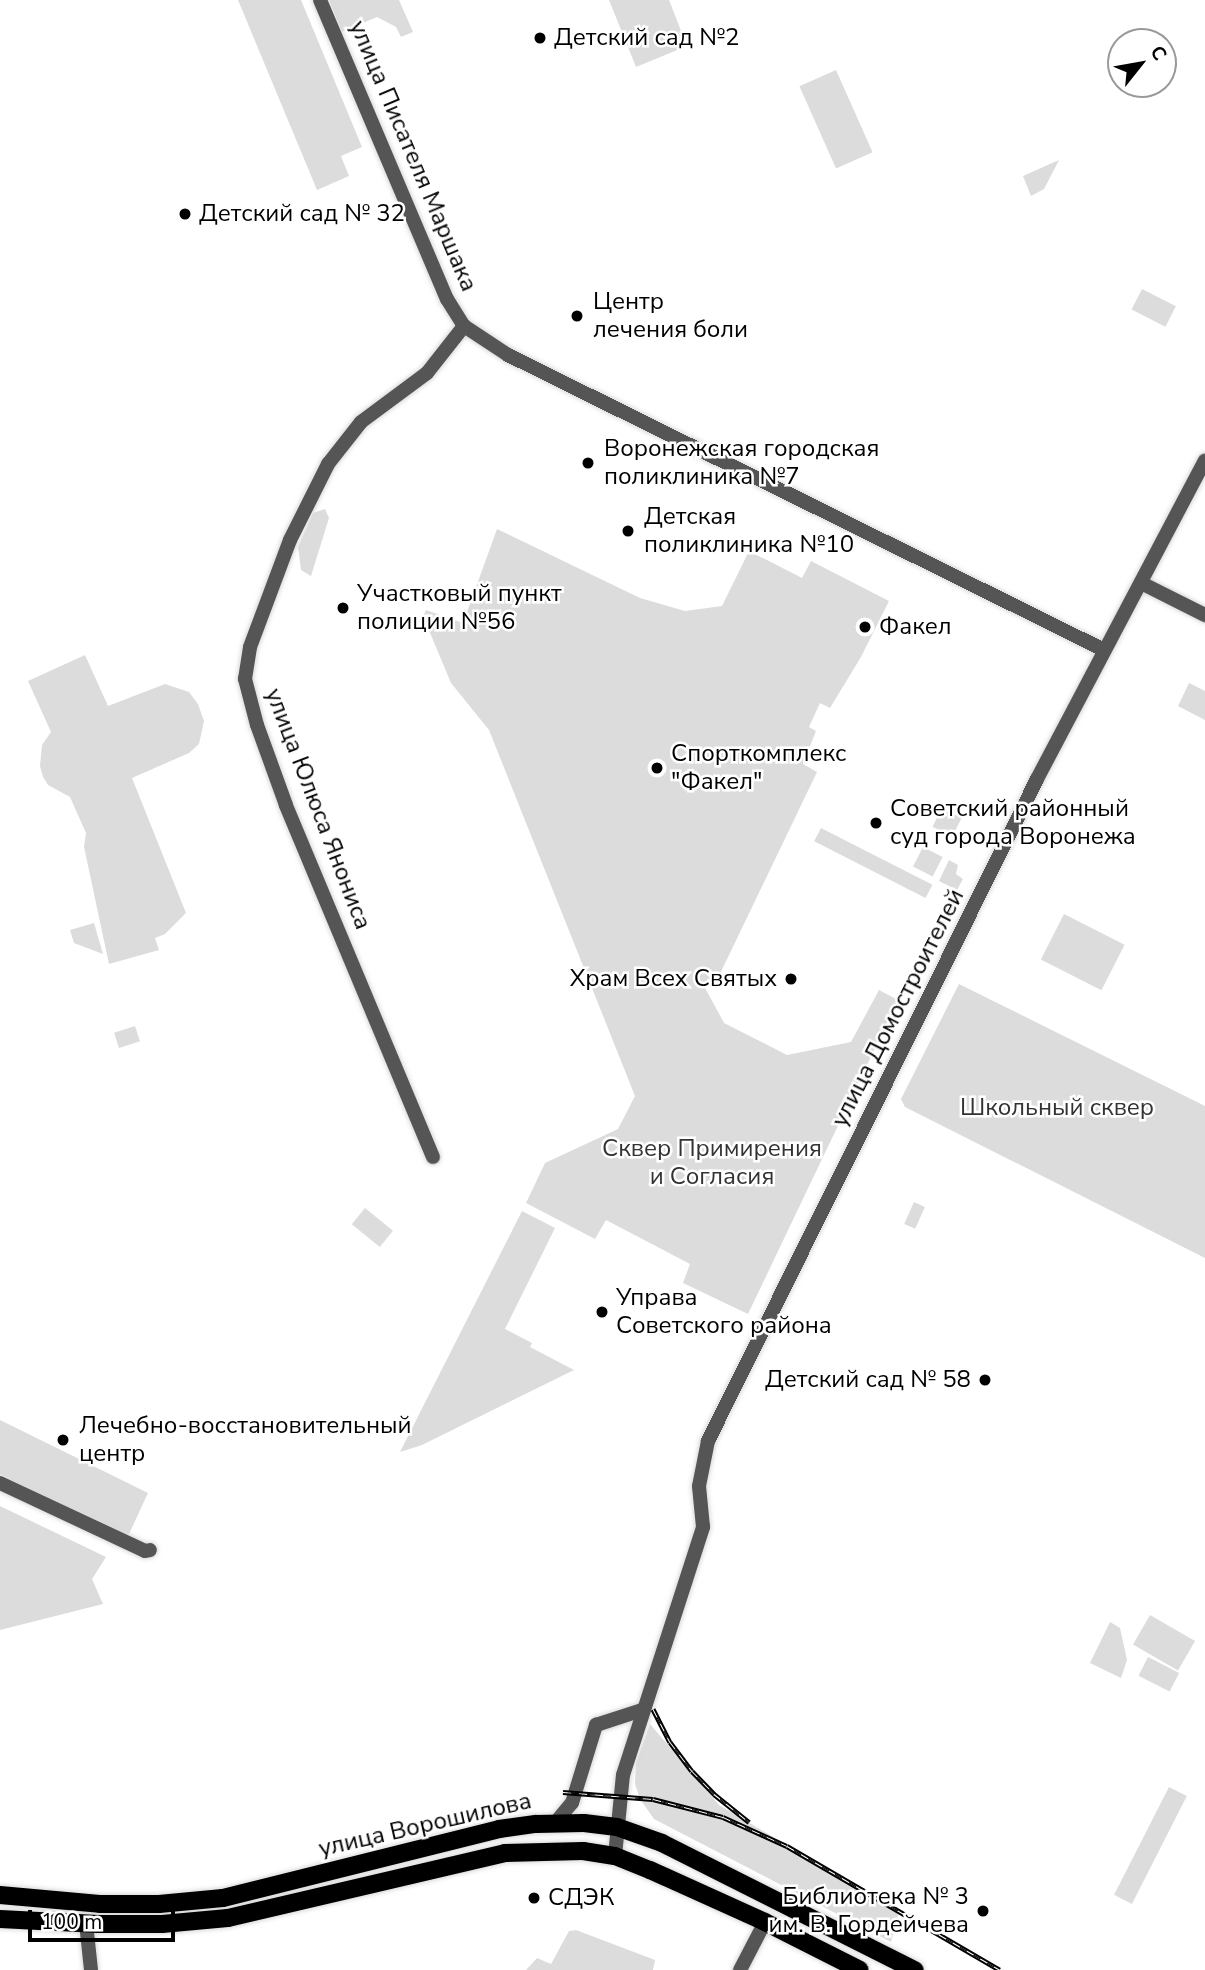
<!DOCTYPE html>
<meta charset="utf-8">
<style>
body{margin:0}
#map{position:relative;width:1205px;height:1970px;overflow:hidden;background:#fff;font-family:"Nunito Sans",sans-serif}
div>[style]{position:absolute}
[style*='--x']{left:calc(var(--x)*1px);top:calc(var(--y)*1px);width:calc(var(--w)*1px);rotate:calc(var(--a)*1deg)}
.green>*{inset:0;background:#dcdcdc;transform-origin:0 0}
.roads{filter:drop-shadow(0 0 2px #dbdbdb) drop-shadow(0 0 2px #dbdbdb)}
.minor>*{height:14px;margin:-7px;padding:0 7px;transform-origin:7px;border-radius:7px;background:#555}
.major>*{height:18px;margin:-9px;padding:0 9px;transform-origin:9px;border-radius:9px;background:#000}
.rail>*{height:5px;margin-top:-2.5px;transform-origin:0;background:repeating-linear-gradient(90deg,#fff 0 8px,#000 0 16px);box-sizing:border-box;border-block:2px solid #000}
.dots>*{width:19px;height:19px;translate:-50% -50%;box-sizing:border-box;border:4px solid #fff;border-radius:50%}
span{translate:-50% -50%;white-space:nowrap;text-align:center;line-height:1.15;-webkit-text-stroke:5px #fff;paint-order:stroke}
.poi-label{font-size:24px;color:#000}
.left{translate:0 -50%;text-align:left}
.right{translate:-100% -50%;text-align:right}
.street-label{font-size:24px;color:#000}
.park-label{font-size:24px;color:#333}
.north{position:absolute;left:1107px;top:28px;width:70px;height:70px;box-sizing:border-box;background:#fff;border:2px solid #999;border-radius:50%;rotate:59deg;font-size:19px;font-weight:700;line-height:28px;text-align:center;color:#000}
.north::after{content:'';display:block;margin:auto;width:24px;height:32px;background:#000;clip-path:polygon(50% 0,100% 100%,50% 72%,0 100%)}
.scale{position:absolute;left:28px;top:1910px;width:147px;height:32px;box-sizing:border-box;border:4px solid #000;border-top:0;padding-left:9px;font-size:21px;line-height:24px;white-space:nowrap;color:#000;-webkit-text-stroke:5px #fff;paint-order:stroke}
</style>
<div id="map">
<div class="green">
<i style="clip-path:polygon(238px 0,301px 0,362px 147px,341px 156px,349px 176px,317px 190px)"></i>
<i style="clip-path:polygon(329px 0,399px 0,413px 32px,401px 37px,396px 27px,377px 17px,342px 32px)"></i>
<i style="clip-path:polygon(609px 0,669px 0,687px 46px,636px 67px)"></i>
<i style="left:836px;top:70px;width:90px;height:40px;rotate:66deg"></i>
<i style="clip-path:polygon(1059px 160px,1044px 189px,1031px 196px,1023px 176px)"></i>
<i style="left:1142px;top:289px;width:38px;height:23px;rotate:27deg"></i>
<i style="clip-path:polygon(325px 509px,329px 518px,311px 576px,301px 570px,298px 547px,313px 513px)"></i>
<i style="clip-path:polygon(497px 529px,640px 598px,685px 611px,722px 606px,749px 551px,802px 578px,811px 561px,889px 601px,861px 657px,830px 708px,820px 703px,809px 727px,816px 731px,803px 764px,817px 772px,717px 980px,704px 986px,724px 1023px,787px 1055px,851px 1042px,879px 990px,898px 1000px,748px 1314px,683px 1283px,690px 1264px,606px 1220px,595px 1239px,526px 1203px,545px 1163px,618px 1129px,635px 1096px,489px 730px,451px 683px,423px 616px,426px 610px,463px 623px)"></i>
<i style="clip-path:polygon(85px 655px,108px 706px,165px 684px,189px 692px,198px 704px,204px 721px,199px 744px,189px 753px,132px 778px,186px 913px,165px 934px,155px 938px,159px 950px,109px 964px,84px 847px,86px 833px,70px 797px,48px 785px,43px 777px,40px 766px,42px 745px,51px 732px,28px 681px)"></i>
<i style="clip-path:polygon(1189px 683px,1205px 691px,1205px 720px,1178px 706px)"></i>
<i style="left:942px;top:808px;width:22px;height:21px;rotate:27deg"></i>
<i style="left:821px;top:828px;width:125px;height:15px;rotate:27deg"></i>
<i style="left:923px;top:847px;width:22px;height:22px;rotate:27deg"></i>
<i style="clip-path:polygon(949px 860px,958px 865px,956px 874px,963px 879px,957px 890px,939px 881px)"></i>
<i style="left:1064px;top:914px;width:68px;height:51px;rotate:27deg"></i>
<i style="clip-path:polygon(94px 923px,103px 954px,74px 943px,70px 930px)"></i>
<i style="clip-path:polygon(959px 984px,1205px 1106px,1205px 1258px,905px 1107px,901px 1099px)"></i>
<i style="left:135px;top:1026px;width:16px;height:22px;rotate:72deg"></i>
<i style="left:914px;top:1202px;width:12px;height:24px;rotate:24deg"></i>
<i style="left:365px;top:1208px;width:36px;height:21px;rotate:39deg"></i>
<i style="clip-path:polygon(522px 1211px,555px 1228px,505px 1329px,532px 1343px,530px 1347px,574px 1370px,422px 1445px,400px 1452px)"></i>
<i style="clip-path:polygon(0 1420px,148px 1493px,129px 1534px,119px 1536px,0 1474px)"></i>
<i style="clip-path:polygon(0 1506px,106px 1557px,92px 1579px,103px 1604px,0 1630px)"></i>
<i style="left:1150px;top:1615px;width:52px;height:34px;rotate:30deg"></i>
<i style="clip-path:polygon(1110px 1622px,1120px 1628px,1127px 1660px,1121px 1678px,1090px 1663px)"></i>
<i style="left:1148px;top:1657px;width:35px;height:21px;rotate:27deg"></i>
<i style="clip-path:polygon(650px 1724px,719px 1805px,899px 1911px,891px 1942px,654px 1819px,640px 1799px,635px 1784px,636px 1763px)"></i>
<i style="left:1169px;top:1787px;width:20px;height:121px;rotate:27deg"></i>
<i style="clip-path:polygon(576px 1930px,655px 1960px,653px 1970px,526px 1970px,537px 1958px,551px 1964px,569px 1931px)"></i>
</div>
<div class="roads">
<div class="minor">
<i style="--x:320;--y:0;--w:325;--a:67"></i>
<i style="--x:447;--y:299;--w:32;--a:58"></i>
<i style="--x:464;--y:326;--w:53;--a:33.4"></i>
<i style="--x:508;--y:355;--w:665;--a:26.33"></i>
<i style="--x:1141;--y:583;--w:72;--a:26.6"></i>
<i style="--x:433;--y:1157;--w:381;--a:-112.7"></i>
<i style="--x:286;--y:805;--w:85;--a:-109.9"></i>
<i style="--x:257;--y:725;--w:48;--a:-104.6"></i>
<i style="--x:245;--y:679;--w:32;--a:-81"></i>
<i style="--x:250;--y:647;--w:114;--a:-69.5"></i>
<i style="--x:290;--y:540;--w:85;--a:-63.4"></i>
<i style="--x:328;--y:464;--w:53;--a:-51.8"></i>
<i style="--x:361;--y:422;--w:82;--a:-36.6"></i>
<i style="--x:427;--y:373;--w:60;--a:-51.8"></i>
<i style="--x:0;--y:1483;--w:160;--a:25.1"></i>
<i style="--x:145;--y:1551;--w:5;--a:-11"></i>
<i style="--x:555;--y:1823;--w:26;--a:-50"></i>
<i style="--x:572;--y:1803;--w:82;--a:-72.9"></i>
<i style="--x:596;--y:1725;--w:48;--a:-18.1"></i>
<i style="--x:615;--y:1856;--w:81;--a:-84.4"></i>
<i style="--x:623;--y:1775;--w:261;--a:-72.1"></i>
<i style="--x:703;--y:1527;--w:41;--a:-95.6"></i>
<i style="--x:699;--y:1486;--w:46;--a:-78.7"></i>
<i style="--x:708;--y:1441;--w:739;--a:-63.57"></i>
<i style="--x:1037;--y:779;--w:360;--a:-62.2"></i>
<i style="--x:86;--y:1923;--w:47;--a:83.9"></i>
<i style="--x:740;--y:1970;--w:54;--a:-62.5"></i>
</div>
<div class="major">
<i style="--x:0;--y:1895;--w:100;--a:5.1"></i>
<i style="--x:100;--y:1904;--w:59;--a:0"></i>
<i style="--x:159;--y:1904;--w:64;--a:-5.4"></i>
<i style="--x:223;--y:1898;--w:284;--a:-14"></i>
<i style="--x:499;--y:1829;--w:37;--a:-8"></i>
<i style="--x:536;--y:1824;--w:48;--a:-1.2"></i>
<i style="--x:584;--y:1823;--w:33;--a:7"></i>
<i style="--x:617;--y:1827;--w:48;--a:19.6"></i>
<i style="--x:662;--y:1843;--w:283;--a:26.7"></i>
<i style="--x:0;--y:1919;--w:98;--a:2.9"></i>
<i style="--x:98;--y:1924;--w:64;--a:0"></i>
<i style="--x:162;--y:1924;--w:66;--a:-5.2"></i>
<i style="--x:228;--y:1918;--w:285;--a:-13.2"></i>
<i style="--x:505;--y:1853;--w:78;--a:-1.5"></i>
<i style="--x:583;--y:1851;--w:32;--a:9"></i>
<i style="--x:615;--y:1856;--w:38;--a:22"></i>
<i style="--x:650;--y:1870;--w:126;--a:24.3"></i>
<i style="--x:765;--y:1922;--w:106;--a:26.8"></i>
</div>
</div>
<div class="rail">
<i style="--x:653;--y:1709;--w:37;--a:63"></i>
<i style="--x:670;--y:1742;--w:36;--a:53"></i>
<i style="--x:692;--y:1771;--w:32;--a:46"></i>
<i style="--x:714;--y:1794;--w:45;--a:38.7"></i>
<i style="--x:563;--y:1792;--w:90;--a:4.4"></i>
<i style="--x:653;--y:1799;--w:72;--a:14.4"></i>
<i style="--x:723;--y:1817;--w:70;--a:24.4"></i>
<i style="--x:787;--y:1846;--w:246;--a:30.2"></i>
</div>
<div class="dots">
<i style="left:540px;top:38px;background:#000"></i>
<i style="left:185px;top:214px;background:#000"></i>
<i style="left:577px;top:316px;background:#000"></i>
<i style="left:588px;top:463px;background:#000"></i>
<i style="left:628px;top:531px;background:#000"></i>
<i style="left:343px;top:608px;background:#000"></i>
<i style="left:865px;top:627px;background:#000"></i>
<i style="left:657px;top:768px;background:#000"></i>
<i style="left:876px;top:823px;background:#000"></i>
<i style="left:791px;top:979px;background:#000"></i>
<i style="left:602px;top:1312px;background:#000"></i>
<i style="left:985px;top:1380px;background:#000"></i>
<i style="left:63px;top:1440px;background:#000"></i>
<i style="left:534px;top:1898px;background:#000"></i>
<i style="left:983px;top:1911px;background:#000"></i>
</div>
<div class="poi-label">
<span class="left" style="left:554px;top:38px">Детский сад №2</span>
<span class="left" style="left:199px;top:214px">Детский сад № 32</span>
<span class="left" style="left:593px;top:316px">Центр<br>лечения боли</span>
<span class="left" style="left:604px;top:463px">Воронежская городская<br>поликлиника №7</span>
<span class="left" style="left:644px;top:531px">Детская<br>поликлиника №10</span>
<span class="left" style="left:357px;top:608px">Участковый пункт<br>полиции №56</span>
<span class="left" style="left:879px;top:627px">Факел</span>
<span class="left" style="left:671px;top:768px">Спорткомплекс<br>"Факел"</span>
<span class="left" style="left:890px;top:823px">Советский районный<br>суд города Воронежа</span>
<span class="right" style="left:777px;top:979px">Храм Всех Святых</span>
<span class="left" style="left:616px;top:1312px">Управа<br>Советского района</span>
<span class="right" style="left:971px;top:1380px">Детский сад № 58</span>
<span class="left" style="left:79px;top:1440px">Лечебно-восстановительный<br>центр</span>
<span class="right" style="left:969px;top:1911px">Библиотека № 3<br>им. В. Гордейчева</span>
<span class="left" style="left:548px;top:1898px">СДЭК</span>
</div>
<div class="street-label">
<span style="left:413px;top:156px;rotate:67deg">улица Писателя Маршака</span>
<span style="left:318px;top:809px;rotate:69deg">улица Юлюса Янониса</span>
<span style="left:898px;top:1008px;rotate:-63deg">улица Домостроителей</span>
<span style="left:425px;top:1825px;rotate:-13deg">улица Ворошилова</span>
</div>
<div class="park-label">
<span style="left:1057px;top:1108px">Школьный сквер</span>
<span style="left:712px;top:1163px">Сквер Примирения<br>и Согласия</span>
</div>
<div class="north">С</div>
<div class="scale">100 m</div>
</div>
